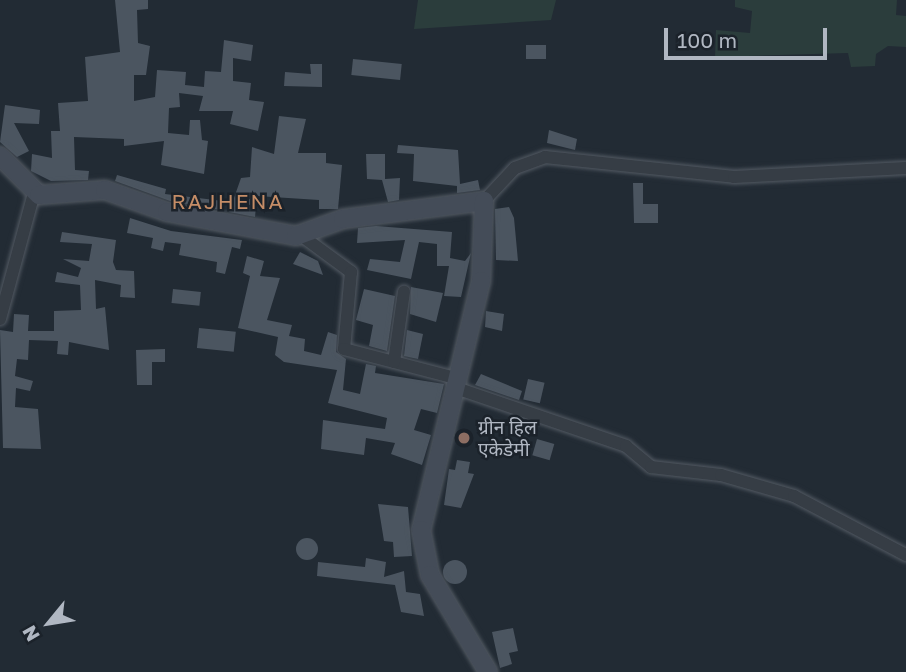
<!DOCTYPE html>
<meta charset="utf-8">
<style>
body{margin:0}
#map{position:relative;width:906px;height:672px;overflow:hidden;background:#222b34;font-family:"Golos Text","Noto Sans Devanagari",sans-serif}
div>[style]{position:absolute}
[style*='--x']{left:calc(var(--x)*1px);top:calc(var(--y)*1px);width:calc(var(--w)*1px);rotate:calc(var(--a)*1deg)}
.green>*{inset:0;background:#2b3d3c}
.building>*{inset:0;background:#4b5560;transform-origin:0 0}
.round{border-radius:50%}
.roads{filter:drop-shadow(0 0 2px #535a63) drop-shadow(0 0 2px #535a63)}
.street>*{height:12px;margin:-6px;padding:0 6px;transform-origin:6px;border-radius:6px;background:#363d45}
.secondary>*{height:18px;margin:-9px;padding:0 9px;transform-origin:9px;border-radius:9px;background:#444c58}
.dots>*{width:19px;height:19px;translate:-50% -50%;box-sizing:border-box;border:4px solid #1b222a;border-radius:50%}
span{translate:-50% -50%;white-space:nowrap;text-align:center;line-height:1.15;-webkit-text-stroke:5px #1b222a;paint-order:stroke}
.poi-label{font-size:19px;color:#b0b7c2}
.left{translate:0 -50%;text-align:left}
.neighbourhood-label{font-size:21px;color:#c58d67;letter-spacing:2px}
.north{position:absolute;left:14px;top:588px;width:70px;height:70px;-webkit-text-stroke:5px #1b222a;paint-order:stroke;rotate:240deg;font-size:19px;font-weight:700;line-height:28px;text-align:center;color:#b0b7c2}
.north::after{content:'';display:block;margin:auto;width:24px;height:32px;background:#b0b7c2;clip-path:polygon(50% 0,100% 100%,50% 72%,0 100%)}
.scale{position:absolute;left:664px;top:28px;width:163px;height:32px;box-sizing:border-box;border:4px solid #b0b7c2;border-top:0;padding-left:9px;font-size:21px;line-height:24px;white-space:nowrap;color:#b0b7c2;-webkit-text-stroke:5px #1b222a;paint-order:stroke}
</style>
<div id="map">
<div class="green">
<i style="clip-path:polygon(418px 0,556px 0,551px 20px,414px 29px)"></i>
<i style="clip-path:polygon(735px 0,897px 0,896px 15px,906px 16px,906px 47px,888px 46px,876px 54px,875px 66px,851px 67px,848px 53px,715px 57px,716px 30px,750px 33px,752px 11px,735px 7px)"></i>
</div>
<div class="building">
<i style="clip-path:polygon(115px 0,148px 0,148px 9px,137px 10px,138px 43px,150px 46px,146px 75px,134px 75px,134px 101px,155px 97px,157px 70px,186px 72px,185px 85px,204px 87px,205px 71px,221px 72px,224px 40px,253px 45px,251px 61px,233px 58px,233px 81px,251px 83px,249px 100px,264px 102px,258px 131px,230px 124px,233px 111px,199px 111px,203px 96px,179px 93px,180px 107px,169px 108px,168px 133px,189px 135px,190px 120px,200px 120px,202px 140px,208px 141px,204px 174px,161px 165px,164px 141px,124px 146px,124px 139px,74px 137px,75px 170px,89px 171px,88px 180px,51px 181px,31px 171px,32px 154px,52px 158px,51px 131px,60px 131px,58px 103px,88px 101px,85px 57px,120px 52px)"></i>
<i style="left:526px;top:45px;width:20px;height:14px"></i>
<i style="left:353px;top:59px;width:49px;height:16px;rotate:6deg"></i>
<i style="clip-path:polygon(310px 64px,322px 64px,322px 87px,284px 86px,285px 72px,311px 74px)"></i>
<i style="clip-path:polygon(5px 105px,40px 110px,39px 124px,14px 123px,29px 151px,17px 157px,0 142px)"></i>
<i style="clip-path:polygon(279px 116px,306px 119px,298px 153px,326px 153px,326px 163px,342px 165px,338px 209px,319px 209px,319px 200px,257px 196px,255px 217px,229px 212px,241px 178px,250px 177px,252px 147px,274px 154px)"></i>
<i style="clip-path:polygon(549px 130px,577px 139px,575px 150px,547px 143px)"></i>
<i style="clip-path:polygon(398px 145px,458px 150px,460px 184px,478px 180px,480px 190px,457px 193px,457px 186px,413px 181px,414px 154px,397px 153px)"></i>
<i style="clip-path:polygon(366px 154px,385px 154px,385px 179px,400px 178px,399px 200px,388px 202px,382px 180px,367px 179px)"></i>
<i style="clip-path:polygon(117px 175px,166px 189px,165px 194px,223px 201px,221px 210px,170px 201px,115px 181px)"></i>
<i style="clip-path:polygon(633px 183px,643px 183px,643px 204px,658px 204px,658px 223px,634px 223px)"></i>
<i style="clip-path:polygon(509px 207px,514px 218px,518px 261px,496px 260px,495px 209px)"></i>
<i style="clip-path:polygon(130px 218px,171px 231px,242px 240px,240px 249px,232px 247px,225px 274px,216px 272px,217px 262px,179px 255px,181px 244px,165px 242px,163px 251px,151px 248px,153px 238px,127px 233px)"></i>
<i style="clip-path:polygon(376px 226px,452px 232px,450px 258px,465px 261px,471px 253px,461px 297px,444px 296px,449px 266px,437px 266px,437px 244px,419px 242px,411px 279px,367px 270px,370px 259px,400px 262px,405px 240px,357px 243px,358px 228px)"></i>
<i style="clip-path:polygon(62px 232px,116px 240px,113px 262px,116px 270px,134px 271px,135px 298px,120px 297px,121px 285px,95px 280px,96px 309px,105px 307px,109px 350px,69px 342px,68px 355px,57px 354px,58px 341px,29px 340px,28px 360px,17px 359px,15px 376px,33px 381px,30px 391px,16px 388px,15px 407px,38px 409px,41px 449px,3px 448px,0 330px,13px 332px,14px 314px,29px 315px,28px 331px,54px 331px,54px 311px,81px 310px,80px 285px,55px 282px,57px 272px,78px 277px,81px 268px,63px 259px,89px 261px,92px 244px,60px 242px)"></i>
<i style="clip-path:polygon(300px 252px,318px 261px,323px 275px,293px 264px)"></i>
<i style="clip-path:polygon(247px 256px,264px 261px,260px 276px,280px 278px,267px 320px,292px 325px,289px 336px,305px 339px,304px 351px,321px 355px,328px 332px,337px 335px,336px 352px,346px 359px,343px 390px,360px 394px,366px 364px,376px 366px,375px 373px,444px 384px,437px 413px,421px 409px,414px 430px,431px 435px,422px 465px,391px 454px,395px 443px,366px 438px,364px 455px,321px 449px,323px 420px,385px 429px,387px 418px,328px 403px,337px 370px,284px 362px,275px 355px,278px 337px,238px 328px,250px 276px,243px 273px)"></i>
<i style="clip-path:polygon(411px 287px,443px 293px,436px 322px,410px 314px)"></i>
<i style="left:173px;top:289px;width:28px;height:14px;rotate:6deg"></i>
<i style="clip-path:polygon(364px 289px,395px 296px,387px 351px,369px 346px,373px 325px,356px 320px)"></i>
<i style="clip-path:polygon(486px 311px,504px 314px,502px 331px,485px 327px)"></i>
<i style="left:199px;top:328px;width:37px;height:20px;rotate:6deg"></i>
<i style="clip-path:polygon(407px 330px,423px 334px,418px 359px,404px 356px)"></i>
<i style="clip-path:polygon(165px 349px,165px 362px,152px 362px,152px 385px,137px 385px,136px 350px)"></i>
<i style="clip-path:polygon(481px 374px,522px 391px,519px 400px,475px 385px)"></i>
<i style="left:528px;top:379px;width:17px;height:21px;rotate:13deg"></i>
<i style="left:537px;top:439px;width:18px;height:17px;rotate:16deg"></i>
<i style="clip-path:polygon(457px 460px,470px 462px,468px 473px,474px 474px,461px 508px,444px 505px,449px 469px,455px 470px)"></i>
<i style="clip-path:polygon(378px 504px,408px 507px,412px 556px,394px 557px,393px 542px,384px 541px)"></i>
<i class="round" style="left:296px;top:538px;width:22px;height:22px"></i>
<i style="clip-path:polygon(366px 558px,386px 562px,384px 577px,404px 571px,406px 592px,420px 594px,424px 616px,401px 612px,395px 585px,317px 576px,318px 562px,365px 567px)"></i>
<i class="round" style="left:443px;top:560px;width:24px;height:24px"></i>
<i style="clip-path:polygon(513px 628px,518px 651px,509px 653px,512px 664px,500px 668px,492px 632px)"></i>
</div>
<div class="roads">
<div class="street">
<i style="--x:484;--y:201;--w:45;--a:-46.8"></i>
<i style="--x:515;--y:168;--w:32;--a:-20"></i>
<i style="--x:545;--y:157;--w:190;--a:6"></i>
<i style="--x:734;--y:177;--w:172;--a:-3"></i>
<i style="--x:302;--y:236;--w:61;--a:36.3"></i>
<i style="--x:351;--y:272;--w:77;--a:95.2"></i>
<i style="--x:344;--y:349;--w:119;--a:14.6"></i>
<i style="--x:0;--y:319;--w:131;--a:-74.9"></i>
<i style="--x:394;--y:362;--w:71;--a:-81.9"></i>
<i style="--x:456;--y:388;--w:180;--a:18.8"></i>
<i style="--x:626;--y:446;--w:33;--a:40"></i>
<i style="--x:651;--y:467;--w:70;--a:6.5"></i>
<i style="--x:721;--y:475;--w:76;--a:16"></i>
<i style="--x:794;--y:496;--w:127;--a:27.8"></i>
</div>
<div class="secondary">
<i style="--x:0;--y:156;--w:55;--a:45"></i>
<i style="--x:39;--y:195;--w:66;--a:-4.3"></i>
<i style="--x:105;--y:190;--w:66;--a:19.5"></i>
<i style="--x:167;--y:212;--w:131;--a:10.5"></i>
<i style="--x:296;--y:236;--w:50;--a:-19.9"></i>
<i style="--x:343;--y:219;--w:142;--a:-7.3"></i>
<i style="--x:484;--y:201;--w:80;--a:92.1"></i>
<i style="--x:481;--y:281;--w:256;--a:103.5"></i>
<i style="--x:421;--y:530;--w:46;--a:78.7"></i>
<i style="--x:430;--y:575;--w:113;--a:59.1"></i>
</div>
</div>
<div class="dots">
<i style="left:464px;top:438px;background:#8d6e63"></i>
</div>
<div class="poi-label">
<span class="left" style="left:478px;top:438px">ग्रीन हिल<br>एकेडेमी</span>
</div>
<div class="neighbourhood-label">
<span style="left:228px;top:201px">RAJHENA</span>
</div>
<div class="north">N</div>
<div class="scale">100 m</div>
</div>
